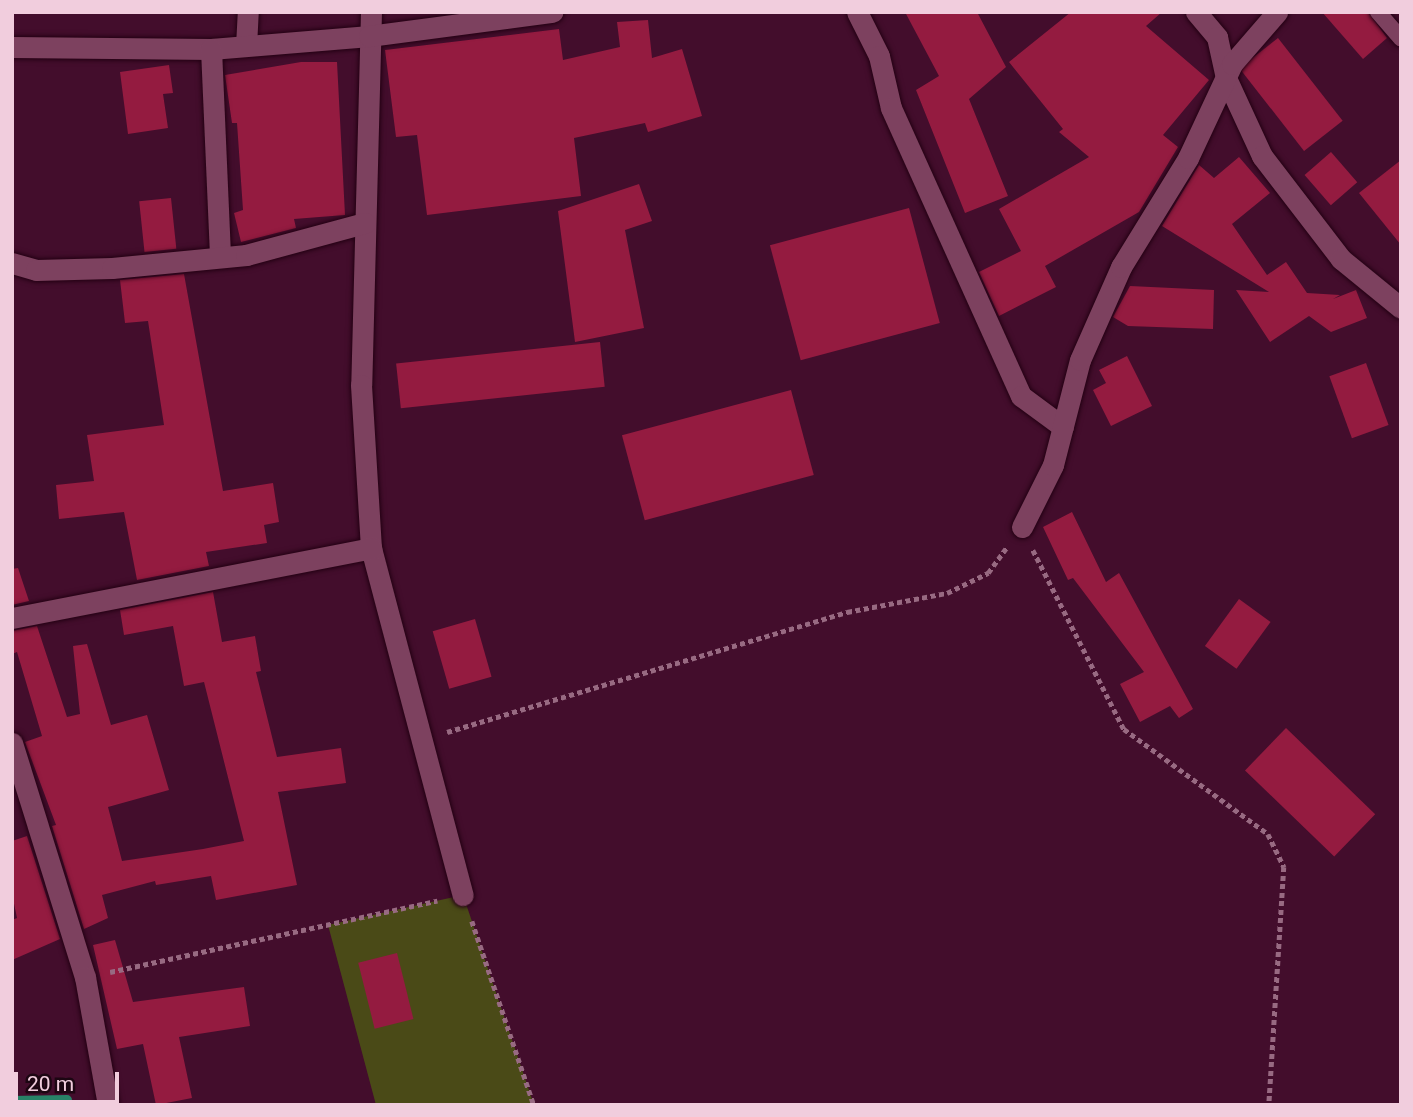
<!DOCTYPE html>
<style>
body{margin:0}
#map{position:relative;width:1413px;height:1117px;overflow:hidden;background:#430d2c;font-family:Roboto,sans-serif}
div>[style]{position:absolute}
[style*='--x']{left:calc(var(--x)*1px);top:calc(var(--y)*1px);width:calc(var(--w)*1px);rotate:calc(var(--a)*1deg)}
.green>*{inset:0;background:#4a4a17}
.stream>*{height:10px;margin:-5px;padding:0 5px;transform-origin:5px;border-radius:5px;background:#288267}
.building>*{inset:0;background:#941b40;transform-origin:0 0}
.path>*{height:4.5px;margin-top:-2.25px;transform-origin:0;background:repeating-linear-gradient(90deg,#986a82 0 5px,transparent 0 8.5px)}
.roads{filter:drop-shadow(0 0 2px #230013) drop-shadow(0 0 2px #230013)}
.lane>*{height:16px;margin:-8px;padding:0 8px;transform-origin:8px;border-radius:8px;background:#7d415f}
.street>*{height:21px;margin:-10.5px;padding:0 10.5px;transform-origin:10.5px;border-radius:10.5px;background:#7d415f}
span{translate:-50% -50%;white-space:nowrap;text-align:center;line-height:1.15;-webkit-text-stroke:5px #1c0612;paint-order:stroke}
.frame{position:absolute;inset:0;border:14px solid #f1cddd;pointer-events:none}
.scale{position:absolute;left:14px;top:1072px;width:105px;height:32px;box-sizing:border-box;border:4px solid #f1cddd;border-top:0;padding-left:9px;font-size:21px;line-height:24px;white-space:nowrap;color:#f1cddd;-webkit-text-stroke:5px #1c0612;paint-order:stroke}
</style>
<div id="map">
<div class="green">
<i style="clip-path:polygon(463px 895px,534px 1105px,376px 1105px,328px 925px)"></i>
</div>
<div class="stream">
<i style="--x:12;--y:1101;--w:55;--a:-1"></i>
</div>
<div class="building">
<i style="clip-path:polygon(905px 12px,977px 12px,1006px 67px,969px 99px,1008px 196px,965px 213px,916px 90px,939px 76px)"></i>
<i style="clip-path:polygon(1071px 12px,1162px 12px,1146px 26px,1209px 80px,1163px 135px,1178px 147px,1139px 212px,1045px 266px,1056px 287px,999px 316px,979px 272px,1021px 251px,999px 209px,1089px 157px,1059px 132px,1063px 129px,1009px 62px)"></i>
<i style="clip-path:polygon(1322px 12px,1368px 12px,1387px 38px,1363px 59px)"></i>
<i style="clip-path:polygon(648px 20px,652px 58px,682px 49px,702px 116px,648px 132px,645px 123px,574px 138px,581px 196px,427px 215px,417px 135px,396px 137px,385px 50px,559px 29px,563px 60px,620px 47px,617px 22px)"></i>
<i style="left:1278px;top:38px;width:105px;height:49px;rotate:52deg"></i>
<i style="clip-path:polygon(301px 62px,337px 62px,345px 215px,294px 219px,296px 228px,241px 242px,234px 213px,243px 210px,237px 123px,232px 123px,225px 75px)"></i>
<i style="clip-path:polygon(169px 65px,173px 93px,163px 94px,168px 128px,128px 134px,120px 72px)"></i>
<i style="left:1331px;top:152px;width:40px;height:35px;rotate:49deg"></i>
<i style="clip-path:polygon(1239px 157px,1270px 193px,1232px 224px,1267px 275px,1286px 262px,1307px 293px,1340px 295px,1333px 299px,1356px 290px,1367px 318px,1331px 332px,1309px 316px,1270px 342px,1236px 290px,1269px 292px,1162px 226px,1199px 165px,1214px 178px)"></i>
<i style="clip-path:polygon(1401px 160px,1401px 245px,1359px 193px)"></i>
<i style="clip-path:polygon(639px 184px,652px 221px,625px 230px,644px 328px,575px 342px,558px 211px)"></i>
<i style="left:171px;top:198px;width:51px;height:32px;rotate:84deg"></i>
<i style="left:909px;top:208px;width:119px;height:144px;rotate:75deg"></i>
<i style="clip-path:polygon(184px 274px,223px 491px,273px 483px,279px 522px,264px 525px,267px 543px,206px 552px,209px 566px,137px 580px,124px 512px,59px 519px,56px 485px,94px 481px,87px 435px,164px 425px,148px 321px,125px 323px,120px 280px)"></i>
<i style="clip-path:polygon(1130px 286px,1214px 290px,1213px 329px,1128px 326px,1113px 317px)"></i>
<i style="left:600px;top:342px;width:45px;height:205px;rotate:84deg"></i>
<i style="clip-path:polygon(1127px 356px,1152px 406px,1111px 426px,1093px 390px,1106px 383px,1099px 370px)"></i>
<i style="left:1366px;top:363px;width:66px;height:39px;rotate:70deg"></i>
<i style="left:791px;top:390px;width:88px;height:175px;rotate:75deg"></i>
<i style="clip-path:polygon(1072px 512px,1106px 582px,1119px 573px,1193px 709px,1179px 718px,1170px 706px,1140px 722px,1120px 684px,1144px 672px,1073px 578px,1068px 580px,1043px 527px)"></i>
<i style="clip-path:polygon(18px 568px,29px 601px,12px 605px,12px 569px)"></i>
<i style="clip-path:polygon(213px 592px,222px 642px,255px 636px,261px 671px,256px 672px,277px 757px,341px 748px,346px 783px,278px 792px,297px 885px,216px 900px,211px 876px,156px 885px,155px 881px,102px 895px,108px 918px,84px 929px,52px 826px,56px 825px,25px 742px,42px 736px,17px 652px,12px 654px,12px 631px,37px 626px,67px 717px,80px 714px,73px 646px,87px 644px,111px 725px,147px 715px,169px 790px,108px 807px,122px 861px,203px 849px,244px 841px,204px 682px,184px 686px,173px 626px,124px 635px,120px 610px)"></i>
<i style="left:1239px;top:599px;width:39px;height:58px;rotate:36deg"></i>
<i style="left:475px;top:619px;width:60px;height:44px;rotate:74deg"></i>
<i style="left:1286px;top:728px;width:124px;height:59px;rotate:44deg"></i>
<i style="clip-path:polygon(27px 836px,60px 939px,12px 960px,12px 920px,17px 918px,12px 894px,12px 841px)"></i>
<i style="clip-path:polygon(115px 940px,133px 1002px,244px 987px,250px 1026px,179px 1037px,192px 1098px,156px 1105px,143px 1044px,117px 1049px,93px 945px)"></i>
<i style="left:397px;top:953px;width:68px;height:40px;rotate:76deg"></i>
</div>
<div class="path">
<i style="--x:1033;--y:550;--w:201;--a:63.1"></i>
<i style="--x:1124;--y:729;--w:178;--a:36.1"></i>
<i style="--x:1268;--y:834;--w:37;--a:64"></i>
<i style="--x:1284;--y:867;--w:238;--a:93.6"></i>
<i style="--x:447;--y:732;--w:418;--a:-16.7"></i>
<i style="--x:847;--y:612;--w:102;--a:-10.8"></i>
<i style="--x:947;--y:593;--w:46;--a:-26"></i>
<i style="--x:988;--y:573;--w:32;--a:-54"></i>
<i style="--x:472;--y:921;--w:194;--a:71.4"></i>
<i style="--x:110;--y:972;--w:335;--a:-12.3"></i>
</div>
<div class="roads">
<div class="lane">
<i style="--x:1378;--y:12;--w:35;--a:49"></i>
</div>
<div class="street">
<i style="--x:371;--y:12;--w:373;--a:91.5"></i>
<i style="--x:361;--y:385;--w:163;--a:86.5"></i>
<i style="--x:371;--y:548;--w:359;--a:75.2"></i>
<i style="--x:857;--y:12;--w:49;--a:63.4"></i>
<i style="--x:879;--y:56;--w:53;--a:77"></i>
<i style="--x:891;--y:108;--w:316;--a:65.7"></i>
<i style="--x:1021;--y:396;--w:52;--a:36.4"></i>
<i style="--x:1196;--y:12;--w:33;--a:50"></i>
<i style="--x:1217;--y:37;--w:42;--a:77.6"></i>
<i style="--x:1226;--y:78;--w:86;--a:65.2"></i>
<i style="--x:1262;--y:156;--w:130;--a:52.5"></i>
<i style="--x:1341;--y:259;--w:77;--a:39.2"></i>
<i style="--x:246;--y:46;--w:34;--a:-87"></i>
<i style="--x:12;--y:47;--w:199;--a:0.6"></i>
<i style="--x:211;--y:49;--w:159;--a:-4.7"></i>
<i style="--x:369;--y:36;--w:185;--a:-7.5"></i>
<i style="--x:211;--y:49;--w:208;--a:87.5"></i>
<i style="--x:12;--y:263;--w:25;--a:16"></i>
<i style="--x:36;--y:270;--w:76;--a:-1.5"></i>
<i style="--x:112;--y:268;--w:135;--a:-5.5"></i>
<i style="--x:246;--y:255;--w:123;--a:-15.1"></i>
<i style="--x:1022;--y:527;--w:69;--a:-63.4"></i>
<i style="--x:1053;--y:465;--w:108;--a:-75.6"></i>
<i style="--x:1080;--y:360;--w:102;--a:-66.2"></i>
<i style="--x:1121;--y:267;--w:128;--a:-58.4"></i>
<i style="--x:1188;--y:158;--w:104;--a:-64.9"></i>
<i style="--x:1232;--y:64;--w:69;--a:-49.1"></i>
<i style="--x:12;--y:618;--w:366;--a:-11"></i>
<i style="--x:12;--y:743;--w:245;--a:72.7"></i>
<i style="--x:85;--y:977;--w:130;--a:79.8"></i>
</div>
</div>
<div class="frame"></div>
<div class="scale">20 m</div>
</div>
